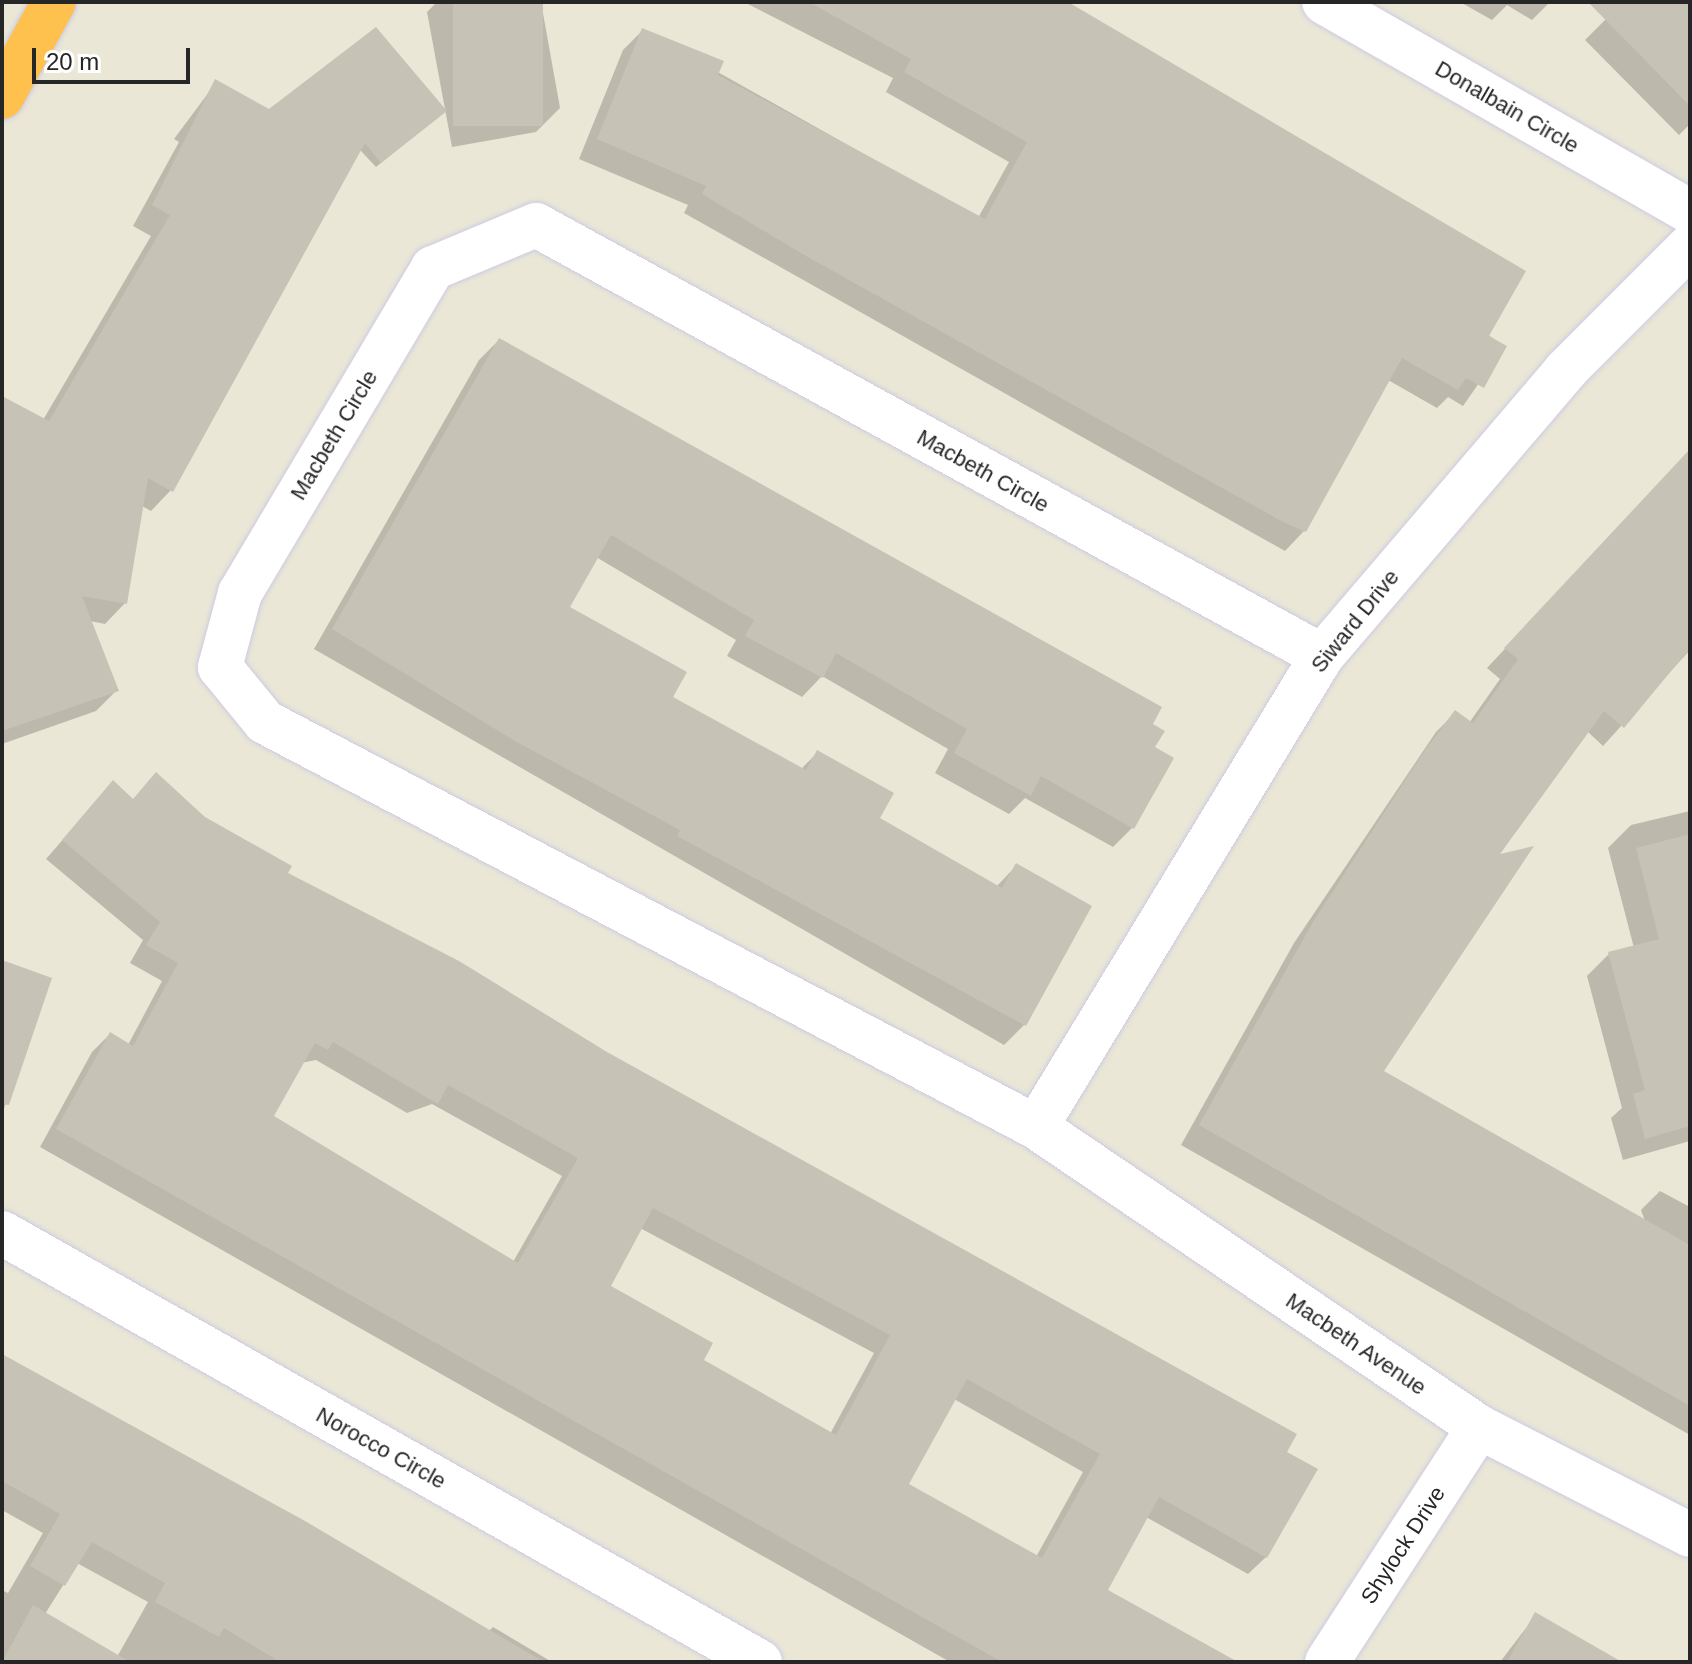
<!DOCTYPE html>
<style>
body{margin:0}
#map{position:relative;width:1692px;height:1664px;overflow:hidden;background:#ebe7d6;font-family:Arial,sans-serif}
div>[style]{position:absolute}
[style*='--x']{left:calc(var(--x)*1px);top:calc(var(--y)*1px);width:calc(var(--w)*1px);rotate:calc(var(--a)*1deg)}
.shadow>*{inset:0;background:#0003}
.building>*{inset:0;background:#c6c3b6;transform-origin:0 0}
.roads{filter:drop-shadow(0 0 2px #cccbe2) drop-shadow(0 0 2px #cccbe2)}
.street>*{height:44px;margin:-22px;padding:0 22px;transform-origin:22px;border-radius:22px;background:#fff}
.highway>*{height:44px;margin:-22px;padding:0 22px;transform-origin:22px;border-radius:22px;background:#ffc14d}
span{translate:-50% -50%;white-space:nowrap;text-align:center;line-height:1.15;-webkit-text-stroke:7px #fff;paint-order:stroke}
.street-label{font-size:22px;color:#262626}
.frame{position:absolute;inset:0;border:4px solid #262626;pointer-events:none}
.scale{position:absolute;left:32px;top:48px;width:158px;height:36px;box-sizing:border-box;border:4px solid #262626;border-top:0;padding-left:10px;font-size:24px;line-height:28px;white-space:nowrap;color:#262626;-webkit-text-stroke:6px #fff;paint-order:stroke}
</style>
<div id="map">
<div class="shadow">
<i style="clip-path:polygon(437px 2px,541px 2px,560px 108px,536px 132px,452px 147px,427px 12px)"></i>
<i style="clip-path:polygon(744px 2px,1056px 2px,1504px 347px,1463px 406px,1448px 397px,1437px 408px,1388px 380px,1304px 531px,1285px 551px,684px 213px,688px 205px,579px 159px,623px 50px,643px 30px,978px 218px,1009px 162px,886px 92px,893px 78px)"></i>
<i style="clip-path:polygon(1460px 2px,1550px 2px,1532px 20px,1507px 5px,1492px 20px)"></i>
<i style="clip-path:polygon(1623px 2px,1690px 2px,1690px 124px,1679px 135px,1585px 40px)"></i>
<i style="clip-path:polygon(212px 88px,171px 490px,151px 511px,142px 506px,125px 603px,105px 624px,90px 621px,117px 690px,96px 711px,2px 744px,2px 398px,43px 420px,151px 236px,133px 226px,179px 142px,174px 139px)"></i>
<i style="clip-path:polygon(303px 89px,444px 111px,376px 167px)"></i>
<i style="clip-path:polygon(499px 340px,1151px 725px,1152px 748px,1133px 827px,1113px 847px,1025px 798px,1009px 814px,935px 773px,948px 749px,822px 676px,802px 697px,727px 656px,736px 640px,596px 557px,567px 608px,671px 697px,801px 769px,818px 752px,877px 818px,996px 887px,1016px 866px,1089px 907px,1024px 1025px,1004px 1045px,314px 649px,479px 360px)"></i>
<i style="clip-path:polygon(1690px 451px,1690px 650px,1603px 746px,1587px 731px,1495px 857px,1381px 1072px,1645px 1221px,1641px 1210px,1660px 1191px,1690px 1207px,1690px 1435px,1181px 1145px,1294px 943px,1436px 732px,1455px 713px,1469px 723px,1500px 679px,1487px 668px)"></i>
<i style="clip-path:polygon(evenodd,113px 782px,132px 800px,204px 819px,285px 874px,1284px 1452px,1266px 1557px,1248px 1574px,1146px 1517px,1105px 1591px,1205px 1662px,950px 1662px,40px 1147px,92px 1052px,110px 1034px,128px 1045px,162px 981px,130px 963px,143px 940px,46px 859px,113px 782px,316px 1060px,407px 1113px,432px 1104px,562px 1176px,513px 1262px,271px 1116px,301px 1063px,316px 1060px,113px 782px,640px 1228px,874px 1353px,830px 1434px,701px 1360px,608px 1287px,640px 1228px,113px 782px,954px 1399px,1083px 1472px,1036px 1557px,907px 1485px,954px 1399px)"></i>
<i style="clip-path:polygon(1690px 811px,1690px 1141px,1623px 1160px,1611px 1118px,1622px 1108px,1587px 976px,1609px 954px,1634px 948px,1608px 848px,1631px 825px)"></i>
<i style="clip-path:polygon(2px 966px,50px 980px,2px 1114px)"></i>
<i style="clip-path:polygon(evenodd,2px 1356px,487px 1633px,493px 1627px,552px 1662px,2px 1662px,2px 1590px,8px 1593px,43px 1533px,2px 1510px,2px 1356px,77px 1563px,148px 1602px,117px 1657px,45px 1614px,77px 1563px)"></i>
<i style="clip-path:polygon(1536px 1615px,1618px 1662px,1500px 1662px)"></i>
</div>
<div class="building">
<i style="left:453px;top:2px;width:90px;height:124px"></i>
<i style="clip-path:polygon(809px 2px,1068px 2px,1526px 271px,1489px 336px,1507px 346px,1484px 388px,1466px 378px,1458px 390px,1402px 358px,1306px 532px,1283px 522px,806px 256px,702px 194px,706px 186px,597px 139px,642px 28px,724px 61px,718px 75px,985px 219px,1027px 142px,904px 72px,911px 59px)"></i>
<i style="clip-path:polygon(1588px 2px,1690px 2px,1690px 106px)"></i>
<i style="clip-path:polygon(376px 27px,447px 111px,381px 163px,365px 143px,173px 492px,148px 478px,127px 604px,82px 596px,119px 691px,2px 731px,2px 396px,49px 421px,170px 215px,152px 205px,215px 79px,269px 109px)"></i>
<i style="clip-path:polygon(499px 338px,1162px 707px,1153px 724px,1165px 731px,1155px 747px,1174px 758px,1134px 829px,1041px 776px,1031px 796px,954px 753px,967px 729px,836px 653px,823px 678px,745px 636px,754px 620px,611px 535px,570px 607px,687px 672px,673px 697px,806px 770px,817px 750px,894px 793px,880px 818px,1002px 888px,1016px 863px,1092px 906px,1026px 1026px,677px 836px,680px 830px,515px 741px,332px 629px)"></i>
<i style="clip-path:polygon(1690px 449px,1690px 648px,1624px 728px,1604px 711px,1500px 854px,1534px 846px,1384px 1071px,1690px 1245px,1690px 1406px,1199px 1125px,1313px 922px,1423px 753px,1455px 710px,1473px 723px,1518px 659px,1504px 648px)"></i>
<i style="clip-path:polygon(evenodd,156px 772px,205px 817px,292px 866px,288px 873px,459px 961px,607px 1052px,1297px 1434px,1287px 1452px,1318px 1469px,1267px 1558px,1159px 1497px,1108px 1590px,1238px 1662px,1002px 1662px,56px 1129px,110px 1032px,133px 1046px,178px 963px,146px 945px,160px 922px,62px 840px,113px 780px,133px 799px,156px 772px,333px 1042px,438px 1104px,448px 1085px,578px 1158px,518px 1263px,274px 1116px,315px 1043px,328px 1050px,333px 1042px,156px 772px,653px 1208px,890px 1335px,836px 1435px,704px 1360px,713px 1343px,611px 1286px,653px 1208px,156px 772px,967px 1379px,1100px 1454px,1042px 1558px,909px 1484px,967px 1379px)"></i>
<i style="clip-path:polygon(1690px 834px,1690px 1126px,1645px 1139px,1633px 1094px,1645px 1090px,1608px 952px,1659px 939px,1636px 848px)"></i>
<i style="clip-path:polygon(2px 960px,52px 978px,9px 1105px,2px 1104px)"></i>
<i style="clip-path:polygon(2px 1354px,305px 1521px,544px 1662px,280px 1662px,224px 1628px,219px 1637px,155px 1602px,165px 1583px,92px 1542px,65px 1586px,30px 1566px,60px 1514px,2px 1481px)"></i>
<i style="clip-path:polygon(33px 1605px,130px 1662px,2px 1662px)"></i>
<i style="clip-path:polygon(1535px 1612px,1622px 1662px,1507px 1662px)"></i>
</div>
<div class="roads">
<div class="street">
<i style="--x:1324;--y:2;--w:422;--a:29.8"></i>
<i style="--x:1322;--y:656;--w:896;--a:-151.26"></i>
<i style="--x:536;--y:225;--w:112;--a:157.3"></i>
<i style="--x:433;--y:268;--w:378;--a:120.7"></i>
<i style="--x:240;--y:593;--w:77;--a:105.1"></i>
<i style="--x:220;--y:667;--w:71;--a:50.7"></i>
<i style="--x:265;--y:722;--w:871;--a:27.71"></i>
<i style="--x:1036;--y:1127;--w:535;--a:34.11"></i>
<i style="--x:1479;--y:1427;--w:237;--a:27.1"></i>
<i style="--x:1036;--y:1127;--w:551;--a:-58.73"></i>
<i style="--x:1322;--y:656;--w:375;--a:-49.5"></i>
<i style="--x:1565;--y:371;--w:177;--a:-45"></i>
<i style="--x:2;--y:1233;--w:871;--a:29.51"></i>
<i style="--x:1327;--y:1662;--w:280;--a:-57.1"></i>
</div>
<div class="highway">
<i style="--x:2;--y:97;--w:108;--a:-61.3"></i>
</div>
</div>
<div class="street-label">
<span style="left:1507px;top:107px;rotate:30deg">Donalbain Circle</span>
<span style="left:334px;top:435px;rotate:-59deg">Macbeth Circle</span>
<span style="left:983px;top:471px;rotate:29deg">Macbeth Circle</span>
<span style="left:1355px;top:621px;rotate:-51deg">Siward Drive</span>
<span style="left:1356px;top:1344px;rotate:34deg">Macbeth Avenue</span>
<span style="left:381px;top:1448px;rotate:29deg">Norocco Circle</span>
<span style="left:1403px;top:1545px;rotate:-57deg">Shylock Drive</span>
</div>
<div class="frame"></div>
<div class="scale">20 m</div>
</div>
